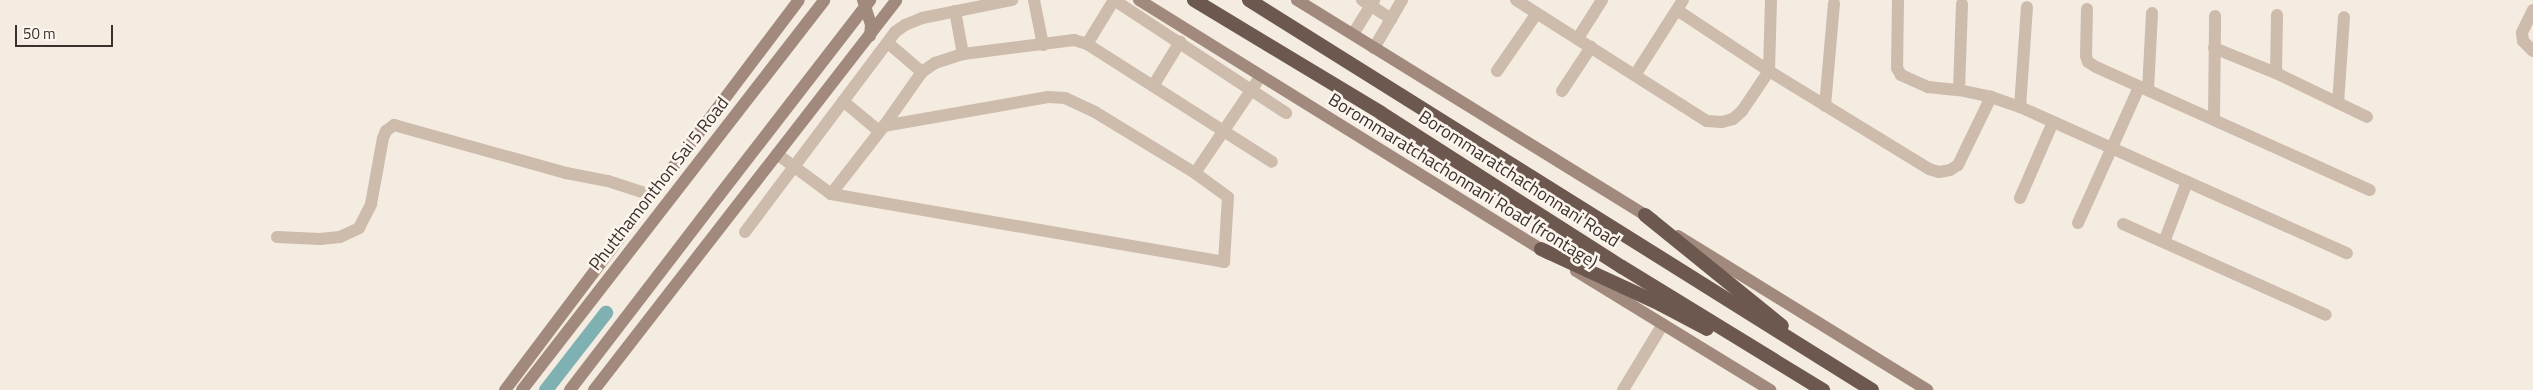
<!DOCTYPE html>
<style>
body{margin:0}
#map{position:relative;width:2533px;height:390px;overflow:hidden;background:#f4ebe1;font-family:"Titillium Web",sans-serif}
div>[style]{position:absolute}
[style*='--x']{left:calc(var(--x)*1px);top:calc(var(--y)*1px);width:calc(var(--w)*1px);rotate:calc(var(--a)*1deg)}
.canal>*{height:14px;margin:-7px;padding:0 7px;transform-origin:7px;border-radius:7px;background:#7fb0b2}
.minor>*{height:12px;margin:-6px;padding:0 6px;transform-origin:6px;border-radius:6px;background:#cdbbac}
.secondary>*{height:12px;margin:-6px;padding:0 6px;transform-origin:6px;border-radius:6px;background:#a18a7d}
.trunk>*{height:14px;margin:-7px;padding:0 7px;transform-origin:7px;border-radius:7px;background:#6c584f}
.secondary-bridge>*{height:12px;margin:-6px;padding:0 6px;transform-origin:6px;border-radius:6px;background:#a18a7d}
span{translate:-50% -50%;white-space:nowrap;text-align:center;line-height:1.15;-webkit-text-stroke:5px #fbf5ee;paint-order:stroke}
.street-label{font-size:18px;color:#3b302b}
.scale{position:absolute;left:15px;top:25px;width:98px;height:22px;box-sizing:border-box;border:2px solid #3b302b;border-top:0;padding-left:6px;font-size:15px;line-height:18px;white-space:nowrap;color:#3b302b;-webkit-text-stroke:4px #fbf5ee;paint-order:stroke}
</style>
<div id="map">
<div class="canal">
<i style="--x:546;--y:390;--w:98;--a:-52.1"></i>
</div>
<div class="minor">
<i style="--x:1034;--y:0;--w:46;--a:78.7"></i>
<i style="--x:1114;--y:0;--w:206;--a:33.3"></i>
<i style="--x:1362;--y:0;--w:35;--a:33"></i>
<i style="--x:1516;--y:0;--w:226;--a:32.4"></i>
<i style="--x:1707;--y:121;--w:15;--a:4"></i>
<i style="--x:1722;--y:122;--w:11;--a:-15"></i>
<i style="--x:1733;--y:119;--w:12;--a:-42"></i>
<i style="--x:1742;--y:111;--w:48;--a:-56"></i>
<i style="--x:1769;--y:71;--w:188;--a:31.5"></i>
<i style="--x:1929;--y:169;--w:10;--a:17"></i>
<i style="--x:1939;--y:172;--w:11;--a:-10"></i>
<i style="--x:1950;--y:170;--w:9;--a:-32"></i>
<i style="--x:1958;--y:165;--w:76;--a:-64.1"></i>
<i style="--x:1991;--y:97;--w:31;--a:19"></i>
<i style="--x:2020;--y:107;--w:358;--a:24.1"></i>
<i style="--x:1898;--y:0;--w:68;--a:90.8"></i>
<i style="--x:1897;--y:68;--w:8;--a:60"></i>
<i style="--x:1901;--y:75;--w:30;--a:24"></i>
<i style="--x:1928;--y:87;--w:31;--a:6"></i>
<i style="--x:1959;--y:90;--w:33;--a:12"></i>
<i style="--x:2087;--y:9;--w:47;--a:91.2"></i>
<i style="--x:2086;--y:56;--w:6;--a:72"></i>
<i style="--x:2088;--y:62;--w:9;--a:32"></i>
<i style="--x:2096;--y:67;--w:300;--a:24.2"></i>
<i style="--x:1677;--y:10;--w:110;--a:33.5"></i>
<i style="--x:2533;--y:10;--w:25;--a:116"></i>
<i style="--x:2522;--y:33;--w:8;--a:83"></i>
<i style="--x:2523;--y:41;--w:14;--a:45"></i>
<i style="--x:955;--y:11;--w:44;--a:79.5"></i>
<i style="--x:1353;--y:34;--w:40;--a:-58"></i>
<i style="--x:1578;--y:38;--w:45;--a:-57.7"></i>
<i style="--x:888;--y:43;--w:45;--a:40.5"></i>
<i style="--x:1087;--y:44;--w:52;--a:-58.5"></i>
<i style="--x:1374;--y:48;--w:56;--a:-59.7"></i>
<i style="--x:2214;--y:48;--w:67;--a:22"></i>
<i style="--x:2276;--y:73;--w:101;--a:25.8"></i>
<i style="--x:1497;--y:71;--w:70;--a:-55.4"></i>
<i style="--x:1769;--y:71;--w:71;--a:-88.4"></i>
<i style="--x:2276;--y:73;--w:58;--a:-89"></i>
<i style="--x:1635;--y:75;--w:89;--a:-57.4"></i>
<i style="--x:1153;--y:86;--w:52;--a:-58.5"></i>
<i style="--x:1959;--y:90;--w:86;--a:-88"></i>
<i style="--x:2148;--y:90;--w:77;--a:-87"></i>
<i style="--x:1562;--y:91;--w:53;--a:-56.6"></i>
<i style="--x:843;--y:101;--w:47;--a:39.8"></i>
<i style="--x:2338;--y:103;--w:86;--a:-86"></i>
<i style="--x:1825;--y:106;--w:103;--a:-85"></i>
<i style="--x:2020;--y:107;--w:100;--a:-86"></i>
<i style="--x:2214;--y:119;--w:103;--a:-89.4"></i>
<i style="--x:884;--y:126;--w:66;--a:-54.9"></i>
<i style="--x:922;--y:72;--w:16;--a:-35"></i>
<i style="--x:935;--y:63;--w:29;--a:-18"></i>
<i style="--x:963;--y:54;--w:112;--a:-7.2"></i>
<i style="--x:1074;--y:40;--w:14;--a:17"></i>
<i style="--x:1087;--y:44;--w:219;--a:32.5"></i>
<i style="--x:777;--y:154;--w:67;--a:36.5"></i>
<i style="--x:831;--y:194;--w:399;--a:9.8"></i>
<i style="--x:1224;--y:262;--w:65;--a:-86.5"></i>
<i style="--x:1228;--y:197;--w:41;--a:-144"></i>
<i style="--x:1195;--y:173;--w:117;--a:-148.6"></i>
<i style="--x:1095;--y:112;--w:33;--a:-155"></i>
<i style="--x:1065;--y:98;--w:17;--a:-177"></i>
<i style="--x:1048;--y:97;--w:167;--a:170"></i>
<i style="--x:884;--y:126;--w:86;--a:127.9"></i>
<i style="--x:1195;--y:173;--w:117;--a:-55.8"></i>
<i style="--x:2020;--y:198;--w:83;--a:-66.5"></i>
<i style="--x:2078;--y:223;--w:149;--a:-65.8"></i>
<i style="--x:2123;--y:224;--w:222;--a:24.1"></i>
<i style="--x:745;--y:232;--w:250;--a:-53.1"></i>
<i style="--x:895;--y:32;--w:12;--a:-35"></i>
<i style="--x:905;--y:25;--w:18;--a:-22"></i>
<i style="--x:922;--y:18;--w:92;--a:-11.3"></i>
<i style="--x:277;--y:237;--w:43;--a:2.7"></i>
<i style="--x:320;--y:239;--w:20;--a:-6"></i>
<i style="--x:340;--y:237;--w:21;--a:-25"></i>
<i style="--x:359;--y:228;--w:27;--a:-63"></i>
<i style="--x:371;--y:204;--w:67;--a:-79.7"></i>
<i style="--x:383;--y:138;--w:8;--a:-67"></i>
<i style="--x:386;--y:131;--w:10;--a:-37"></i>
<i style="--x:394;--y:125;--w:179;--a:15.6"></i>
<i style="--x:566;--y:173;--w:43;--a:10.8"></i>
<i style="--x:608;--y:181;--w:45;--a:18"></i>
<i style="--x:2164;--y:242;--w:64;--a:-69"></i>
<i style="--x:1623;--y:390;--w:77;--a:-58.8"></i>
</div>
<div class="secondary">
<i style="--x:863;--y:0;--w:26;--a:72"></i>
<i style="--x:871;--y:25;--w:11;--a:95"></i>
<i style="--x:1139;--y:0;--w:481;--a:31.8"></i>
<i style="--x:1297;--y:0;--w:418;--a:31.7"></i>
<i style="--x:1678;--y:236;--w:293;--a:31.7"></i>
<i style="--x:1576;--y:271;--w:228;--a:31.5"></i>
<i style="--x:505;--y:390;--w:488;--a:-53"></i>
<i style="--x:522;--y:390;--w:493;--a:-52.2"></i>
<i style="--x:570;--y:390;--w:243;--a:-52.5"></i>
<i style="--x:594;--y:390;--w:493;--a:-52.2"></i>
</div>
<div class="trunk">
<i style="--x:1194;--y:0;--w:218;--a:31.1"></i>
<i style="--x:1381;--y:113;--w:286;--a:32.6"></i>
<i style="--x:1622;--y:267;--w:236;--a:31.5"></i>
<i style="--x:1249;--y:0;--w:735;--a:32.05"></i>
<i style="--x:1645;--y:215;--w:176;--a:39"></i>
<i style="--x:1541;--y:249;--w:131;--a:24.8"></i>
<i style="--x:1660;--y:304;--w:53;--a:28"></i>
</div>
<div class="secondary-bridge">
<i style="--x:718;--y:197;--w:249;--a:-52.3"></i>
</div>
<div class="street-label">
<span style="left:1519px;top:179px;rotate:33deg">Borommaratchachonnani Road</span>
<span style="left:1463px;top:181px;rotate:32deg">Borommaratchachonnani Road (frontage)</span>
<span style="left:659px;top:184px;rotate:-52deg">Phutthamonthon Sai 5 Road</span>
</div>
<div class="scale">50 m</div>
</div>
